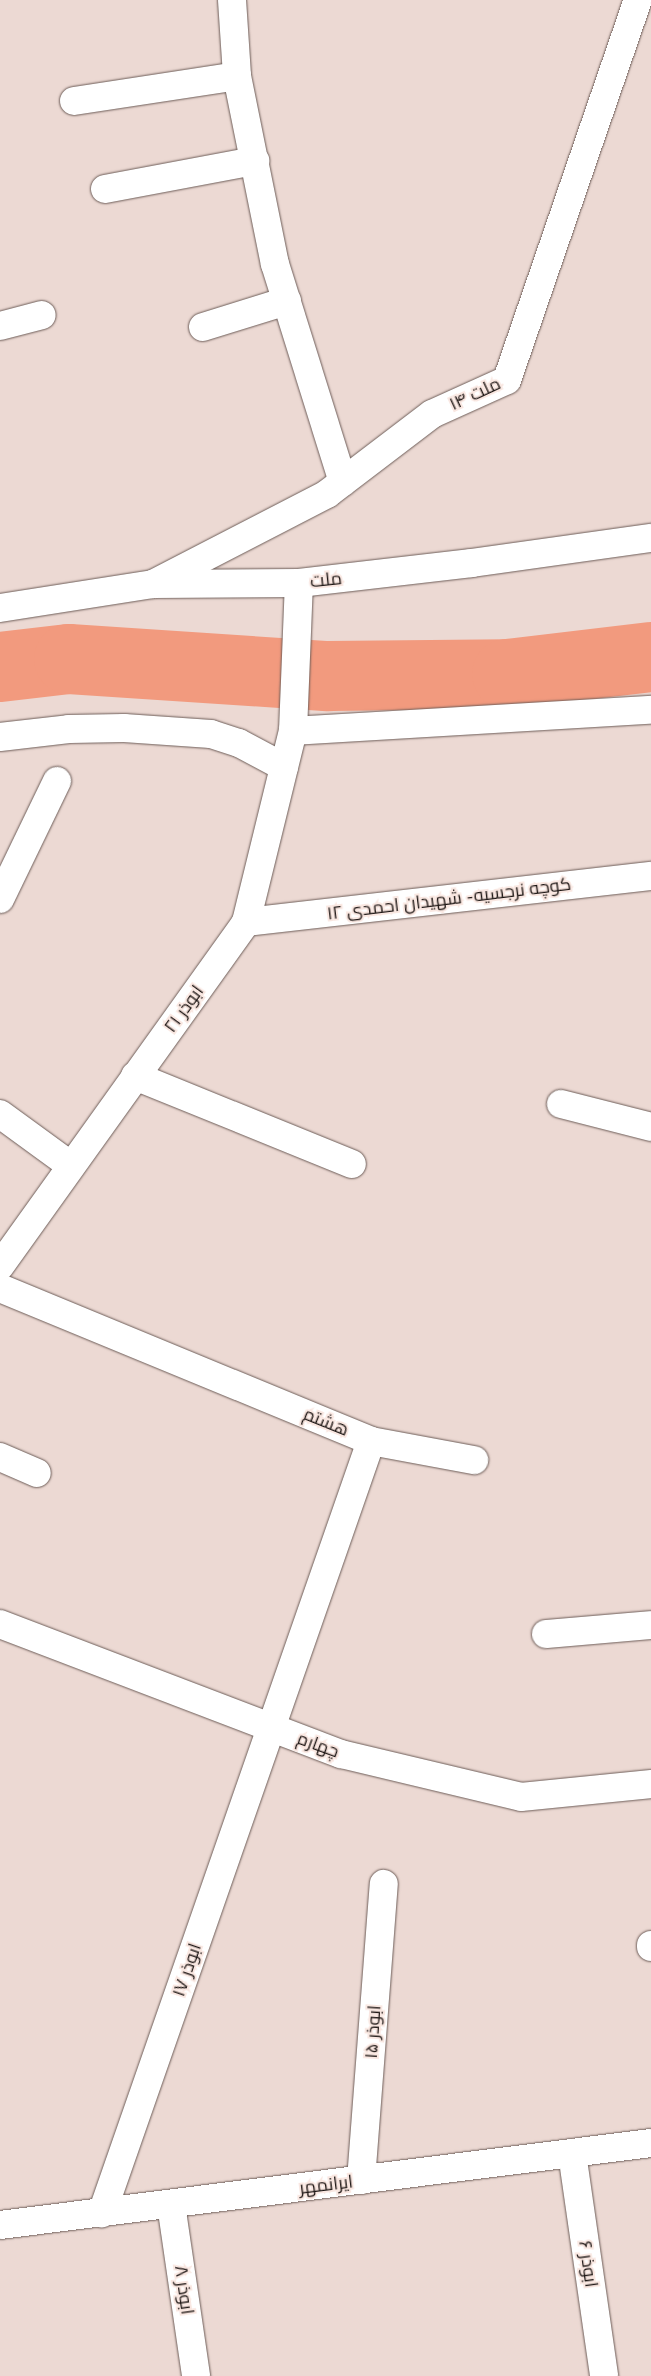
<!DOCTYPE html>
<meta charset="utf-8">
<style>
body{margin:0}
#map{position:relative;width:651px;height:2376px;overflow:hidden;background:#ecd9d3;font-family:"Varela Round",Cairo,sans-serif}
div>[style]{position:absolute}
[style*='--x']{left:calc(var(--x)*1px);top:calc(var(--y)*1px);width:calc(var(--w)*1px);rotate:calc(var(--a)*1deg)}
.river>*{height:70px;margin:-35px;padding:0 35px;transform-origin:35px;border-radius:35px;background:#f29a7e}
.roads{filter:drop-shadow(0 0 1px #6d5d58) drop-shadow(0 0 1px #6d5d58)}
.minor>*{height:28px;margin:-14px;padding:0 14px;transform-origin:14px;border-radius:14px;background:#fff}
.secondary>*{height:28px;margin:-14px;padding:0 14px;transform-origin:14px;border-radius:14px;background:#fff}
span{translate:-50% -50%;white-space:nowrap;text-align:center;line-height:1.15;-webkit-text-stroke:4px #f9e7e1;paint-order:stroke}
.street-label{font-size:18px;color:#1d1614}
</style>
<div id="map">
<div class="river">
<i style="--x:0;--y:667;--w:69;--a:-6.6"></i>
<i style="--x:69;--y:659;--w:260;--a:3.8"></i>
<i style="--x:328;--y:676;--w:179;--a:-0.6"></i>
<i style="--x:507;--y:674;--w:145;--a:-6.7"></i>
</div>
<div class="roads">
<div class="minor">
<i style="--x:232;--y:0;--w:76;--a:86.2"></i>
<i style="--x:237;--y:76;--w:192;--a:78.6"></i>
<i style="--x:275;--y:264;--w:228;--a:72.7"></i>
<i style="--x:74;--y:101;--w:165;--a:-8.7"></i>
<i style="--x:105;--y:189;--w:153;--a:-10.6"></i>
<i style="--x:0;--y:326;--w:43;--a:-14.7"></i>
<i style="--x:203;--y:327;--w:88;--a:-17.2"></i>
<i style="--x:153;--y:584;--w:196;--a:-27.3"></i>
<i style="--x:327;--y:494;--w:132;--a:-37.3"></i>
<i style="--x:432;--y:414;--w:82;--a:-24.4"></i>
<i style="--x:507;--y:380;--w:402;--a:-71"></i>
<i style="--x:293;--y:731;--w:359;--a:-3.4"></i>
<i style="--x:0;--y:737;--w:69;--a:-6.6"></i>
<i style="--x:69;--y:729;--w:55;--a:-1"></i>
<i style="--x:124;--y:728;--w:87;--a:3.9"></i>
<i style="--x:211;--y:734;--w:29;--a:18"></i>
<i style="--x:239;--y:743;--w:51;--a:28.1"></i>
<i style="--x:0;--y:899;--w:131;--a:-64.2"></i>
<i style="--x:246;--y:922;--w:408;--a:-6.5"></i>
<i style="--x:135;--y:1076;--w:234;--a:22.1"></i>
<i style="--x:561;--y:1104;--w:93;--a:14.3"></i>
<i style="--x:0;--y:1114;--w:87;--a:36.1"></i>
<i style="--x:0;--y:1266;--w:423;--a:-54.4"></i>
<i style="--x:246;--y:922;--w:197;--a:-76.2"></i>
<i style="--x:293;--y:731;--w:148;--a:-87.7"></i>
<i style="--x:0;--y:1288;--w:401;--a:22.4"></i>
<i style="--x:371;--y:1441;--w:818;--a:109.21"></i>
<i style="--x:371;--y:1441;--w:105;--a:10.5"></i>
<i style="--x:0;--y:1457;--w:40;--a:23.4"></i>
<i style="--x:0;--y:1624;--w:365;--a:20.9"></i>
<i style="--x:341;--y:1754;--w:185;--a:13.4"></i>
<i style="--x:521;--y:1797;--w:131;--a:-5.7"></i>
<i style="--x:546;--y:1634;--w:105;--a:-4.9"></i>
<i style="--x:651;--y:1945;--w:2;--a:90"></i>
<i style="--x:572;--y:2153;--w:225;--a:81.8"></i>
<i style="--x:361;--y:2180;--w:297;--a:-85.6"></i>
<i style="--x:171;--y:2204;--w:174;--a:81.7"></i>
</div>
<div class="secondary">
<i style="--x:0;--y:608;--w:155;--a:-8.9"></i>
<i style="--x:153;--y:584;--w:146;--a:-0.4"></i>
<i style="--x:299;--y:583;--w:174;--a:-6.6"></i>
<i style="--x:472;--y:563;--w:181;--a:-8"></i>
<i style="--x:0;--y:2225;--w:656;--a:-7.18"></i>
</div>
</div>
<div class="street-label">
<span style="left:475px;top:394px;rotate:-25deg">۱۴ ملت</span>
<span style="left:326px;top:580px;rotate:-6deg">ملت</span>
<span style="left:449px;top:899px;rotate:-7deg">کوچه نرجسیه- شهیدان احمدی ۱۲</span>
<span style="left:184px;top:1009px;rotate:-54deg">۲۱ ابوذر</span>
<span style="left:326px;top:1422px;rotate:22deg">هشتم</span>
<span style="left:318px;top:1745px;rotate:20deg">چهارم</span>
<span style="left:187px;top:1970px;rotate:-71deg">۱۷ ابوذر</span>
<span style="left:373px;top:2032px;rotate:-86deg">۱۵ ابوذر</span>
<span style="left:326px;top:2185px;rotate:-7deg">ایرانمهر</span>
<span style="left:588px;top:2264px;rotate:82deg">ابوذر ۶</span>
<span style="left:184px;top:2290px;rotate:82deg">۸ ابوذر</span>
</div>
</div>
